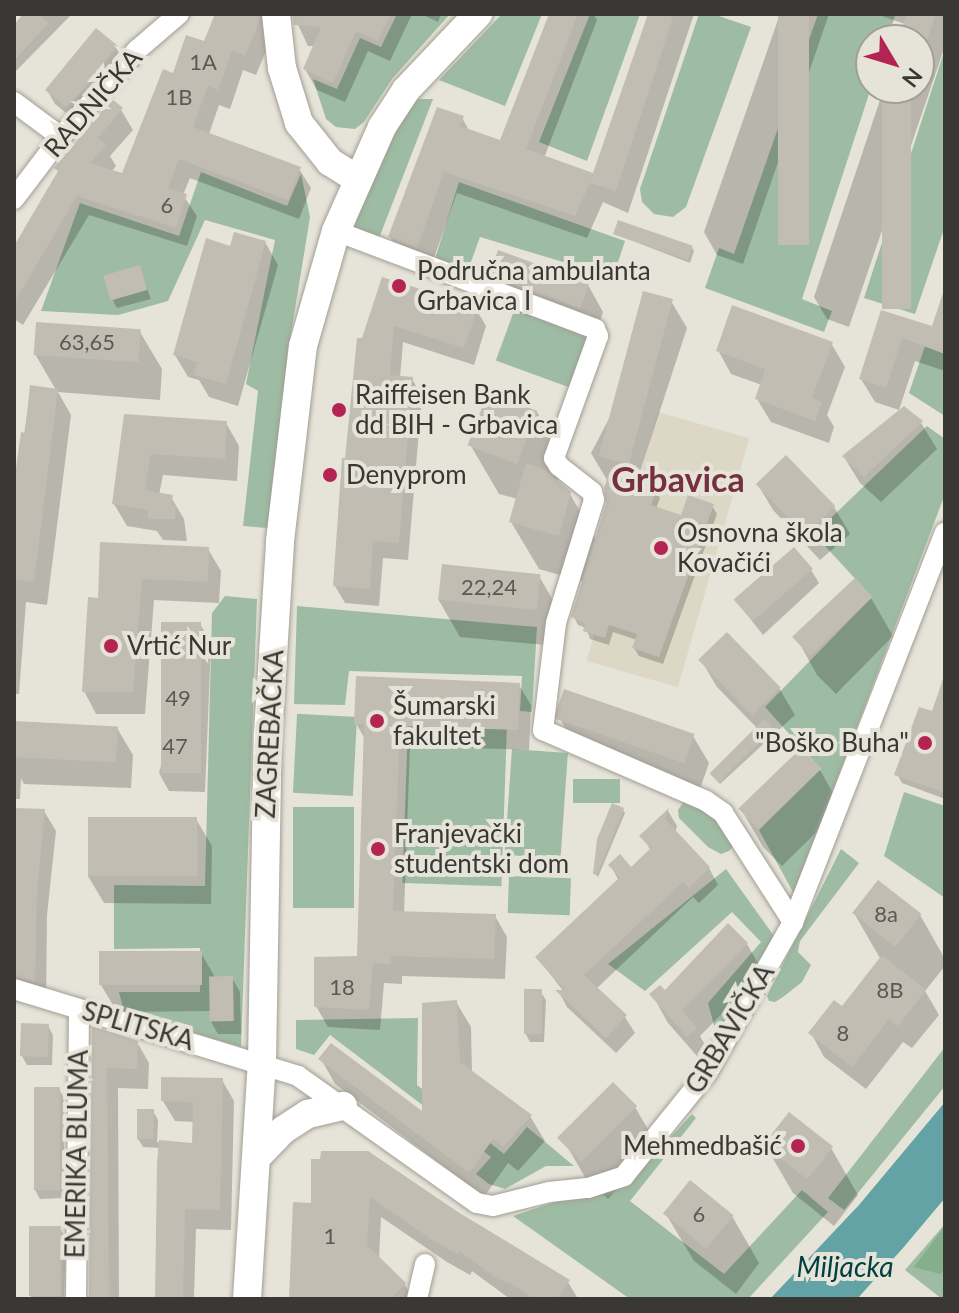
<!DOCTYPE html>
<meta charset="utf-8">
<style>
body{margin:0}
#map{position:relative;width:959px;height:1313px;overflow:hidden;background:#e6e3d8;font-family:Lato,sans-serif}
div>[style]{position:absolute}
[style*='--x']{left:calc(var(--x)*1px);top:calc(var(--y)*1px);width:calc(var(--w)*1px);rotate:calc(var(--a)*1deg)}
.built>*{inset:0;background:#ddd7c6;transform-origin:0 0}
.green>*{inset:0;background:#9ebca3;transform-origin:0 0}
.forest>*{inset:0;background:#85ae8d}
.water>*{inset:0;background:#64a3a5}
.shadow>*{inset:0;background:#0003}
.building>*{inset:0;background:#c1bdb3;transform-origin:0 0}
.roads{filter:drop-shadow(0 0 2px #a19e94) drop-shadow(0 0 2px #a19e94)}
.street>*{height:20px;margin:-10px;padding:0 10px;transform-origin:10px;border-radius:10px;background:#fff}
.secondary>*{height:28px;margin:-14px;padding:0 14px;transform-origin:14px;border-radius:14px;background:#fff}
.dots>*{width:22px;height:22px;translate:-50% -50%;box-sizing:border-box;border:4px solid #e6e3d8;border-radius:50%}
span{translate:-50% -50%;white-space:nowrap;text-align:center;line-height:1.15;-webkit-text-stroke:8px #e6e3d8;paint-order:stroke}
.number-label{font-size:22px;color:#5b5954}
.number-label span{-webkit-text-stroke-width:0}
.street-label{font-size:26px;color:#393834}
.poi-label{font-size:26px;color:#393834}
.left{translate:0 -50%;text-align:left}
.right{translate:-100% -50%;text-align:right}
.water-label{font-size:28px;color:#014142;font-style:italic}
.district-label{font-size:34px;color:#763040;font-weight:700}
.frame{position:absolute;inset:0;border:16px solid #393834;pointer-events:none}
.north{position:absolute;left:855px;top:24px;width:80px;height:80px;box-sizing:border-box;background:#e6e3d8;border:2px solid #a19f96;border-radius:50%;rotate:128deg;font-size:22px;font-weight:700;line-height:32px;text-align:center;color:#393834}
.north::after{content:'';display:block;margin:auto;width:28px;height:36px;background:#b42452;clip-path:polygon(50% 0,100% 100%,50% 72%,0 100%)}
</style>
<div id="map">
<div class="built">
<i style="left:658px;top:412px;width:95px;height:259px;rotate:16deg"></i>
</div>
<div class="green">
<i style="clip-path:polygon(397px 14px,450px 14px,392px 79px,364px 122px,355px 129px,336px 127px,326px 119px,313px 79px,337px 89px,360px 38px,381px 47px)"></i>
<i style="clip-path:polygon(502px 14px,542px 14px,505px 106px,439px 80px)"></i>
<i style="clip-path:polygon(590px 14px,640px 14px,587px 161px,539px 142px)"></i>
<i style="clip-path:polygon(699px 14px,713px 14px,751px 27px,686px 207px,673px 217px,654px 214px,642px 202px,640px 189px)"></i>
<i style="clip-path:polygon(818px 14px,895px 16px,887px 40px,871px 40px,871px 88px,802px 299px,832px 311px,824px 332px,705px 288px,719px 248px,734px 254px)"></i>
<i style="clip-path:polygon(945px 49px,945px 226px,915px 314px,864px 298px)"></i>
<i style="clip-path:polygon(418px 99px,433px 99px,379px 238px,354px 231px,362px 193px,388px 142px)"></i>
<i style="clip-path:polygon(201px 172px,287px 206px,301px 174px,310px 217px,290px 340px,268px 528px,243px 526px,258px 391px,246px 384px,275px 240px,205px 220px,168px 301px,118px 315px,41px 311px,80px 203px,179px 236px)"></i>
<i style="clip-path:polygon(459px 182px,625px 241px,613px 277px,480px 237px,468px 270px,435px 259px)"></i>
<i style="left:515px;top:308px;width:80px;height:56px;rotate:20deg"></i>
<i style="clip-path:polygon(925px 346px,945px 354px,945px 416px,909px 393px)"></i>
<i style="clip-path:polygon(927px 426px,945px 439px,945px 494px,794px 894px,759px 830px,821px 769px,765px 707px,872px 597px,814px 534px)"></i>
<i style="clip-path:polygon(225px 596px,257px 599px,241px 1047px,124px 1012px,119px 992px,200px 992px,200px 948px,114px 949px,114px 885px,205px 886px,212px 613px)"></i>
<i style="clip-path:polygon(297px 606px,537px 627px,532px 712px,520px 711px,522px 676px,349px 671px,345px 705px,294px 704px)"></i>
<i style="left:357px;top:717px;width:79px;height:60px;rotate:93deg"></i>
<i style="left:408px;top:724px;width:99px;height:159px;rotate:2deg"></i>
<i style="left:512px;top:749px;width:56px;height:106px;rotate:4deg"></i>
<i style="left:573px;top:779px;width:47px;height:24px"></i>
<i style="clip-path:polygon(904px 792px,945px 806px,945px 898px,884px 856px)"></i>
<i style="clip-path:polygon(684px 801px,710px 810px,737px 842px,729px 851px,721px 854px,708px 847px,679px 818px,678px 810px)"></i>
<i style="left:293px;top:807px;width:61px;height:101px"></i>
<i style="clip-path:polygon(841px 849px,859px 863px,800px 941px,798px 952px,811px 965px,802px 982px,783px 997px,775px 1002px,769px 1001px,767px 996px)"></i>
<i style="clip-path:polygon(726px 869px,774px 936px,718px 1040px,708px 1003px,761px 942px,732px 912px,645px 991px,608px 964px)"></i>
<i style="left:509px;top:876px;width:62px;height:37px;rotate:2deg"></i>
<i style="clip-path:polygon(418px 1018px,417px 1085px,504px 1154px,527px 1127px,574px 1166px,546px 1166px,505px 1189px,489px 1184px,476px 1174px,491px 1157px,330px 1035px,314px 1055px,296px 1049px,296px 1020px)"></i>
<i style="clip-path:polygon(945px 1047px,945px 1086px,844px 1210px,828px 1198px)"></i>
<i style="clip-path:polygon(692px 1114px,696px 1118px,630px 1201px,724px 1274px,802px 1190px,828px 1212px,748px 1299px,630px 1299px,513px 1216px,555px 1202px,594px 1195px,634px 1177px)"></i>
<i style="clip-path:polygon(945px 1224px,945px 1299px,942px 1299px,905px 1270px)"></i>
</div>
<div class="forest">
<i style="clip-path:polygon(945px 1226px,945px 1269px,940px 1274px,914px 1267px)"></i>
</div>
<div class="water">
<i style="clip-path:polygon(945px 1102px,945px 1198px,903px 1248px,857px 1299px,770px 1299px,859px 1205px)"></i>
</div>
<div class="shadow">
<i style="clip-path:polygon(26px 14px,72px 14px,14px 73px,14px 28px)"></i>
<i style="clip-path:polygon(217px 14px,260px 14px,270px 32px,270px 41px,256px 75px,243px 70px,230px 109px,219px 105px,209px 134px,299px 169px,311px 188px,299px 219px,190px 178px,183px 195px,197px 216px,187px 246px,89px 215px,23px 325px,14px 319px,14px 250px,59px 173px,121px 110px,133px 130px,110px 156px,116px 166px,111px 172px,123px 176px,174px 76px,206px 44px)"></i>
<i style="clip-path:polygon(293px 14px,412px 14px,390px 61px,368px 51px,345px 102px,317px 90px,305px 69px,315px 46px,308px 46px)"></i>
<i style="clip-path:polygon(421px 14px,441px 14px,438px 22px)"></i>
<i style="clip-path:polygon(551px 14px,593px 14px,597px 20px,544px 158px,595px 176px,650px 14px,694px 14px,628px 213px,603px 202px,587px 238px,457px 193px,430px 269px,403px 259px,390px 237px,462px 118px,470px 132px,502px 143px)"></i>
<i style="clip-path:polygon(780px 14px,829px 14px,743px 264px,717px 255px,704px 232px)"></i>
<i style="clip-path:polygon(876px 14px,945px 14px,945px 46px,849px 327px,827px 319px,814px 297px,884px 88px,919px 88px,919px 40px,900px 40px,905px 24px)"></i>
<i style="clip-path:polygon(116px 47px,124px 61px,75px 120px,55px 104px,47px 90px)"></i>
<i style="clip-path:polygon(615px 234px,692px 248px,694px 251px,690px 263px)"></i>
<i style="clip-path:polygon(265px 242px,278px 265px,238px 406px,209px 397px,199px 380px,188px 377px,175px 355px,231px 248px)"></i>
<i style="clip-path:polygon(139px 268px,151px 299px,117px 308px,112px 299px)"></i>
<i style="clip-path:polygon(491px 275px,588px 285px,603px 312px,595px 335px,506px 302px)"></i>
<i style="clip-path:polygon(383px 279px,476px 309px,486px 326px,474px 365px,403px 342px,400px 378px,412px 379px,422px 396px,408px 560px,383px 558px,379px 606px,345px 603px,335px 586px,364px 340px)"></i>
<i style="clip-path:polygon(945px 294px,945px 371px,915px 361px,899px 410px,875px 402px,861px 379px,883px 312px,933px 328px)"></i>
<i style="clip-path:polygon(671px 301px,687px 328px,636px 484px,655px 490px,660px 498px,656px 509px,682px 517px,712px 506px,717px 514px,663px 664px,639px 656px,634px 648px,637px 640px,613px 632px,609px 645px,590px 639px,586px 628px,578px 625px,574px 617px,584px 582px,539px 569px,511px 522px,518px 499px,499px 494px,471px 446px,537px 412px,564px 460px,557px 482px,570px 494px,597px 541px,608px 504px,607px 480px,591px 453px)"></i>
<i style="clip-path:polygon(140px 332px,162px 369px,160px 400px,58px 392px,71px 415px,47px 605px,26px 602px,19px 694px,14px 694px,14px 504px,31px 387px,56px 390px,35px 354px)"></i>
<i style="clip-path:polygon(831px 343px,845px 367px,827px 415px,834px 427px,829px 443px,771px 422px,757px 399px,762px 385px,731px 374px,718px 350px)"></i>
<i style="clip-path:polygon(125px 416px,226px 423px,239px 446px,237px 481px,163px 475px,159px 495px,171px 497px,184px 519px,187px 541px,163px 540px,157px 531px,127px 526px,114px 504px)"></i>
<i style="clip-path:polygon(921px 423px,937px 449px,881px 502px,860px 483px,844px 457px)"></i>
<i style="clip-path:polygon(757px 483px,834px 507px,850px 534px,820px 560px,773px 510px)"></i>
<i style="clip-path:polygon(102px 544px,208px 549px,221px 571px,219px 603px,154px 600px,145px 714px,96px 714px,84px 691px,100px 600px)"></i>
<i style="clip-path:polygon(811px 570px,819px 583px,763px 635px,737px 602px)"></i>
<i style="clip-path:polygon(539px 576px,561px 614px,557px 646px,460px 637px,438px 599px)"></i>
<i style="clip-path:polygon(871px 598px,893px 636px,836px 694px,817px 675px,796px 637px)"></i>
<i style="clip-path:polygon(200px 624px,211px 643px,205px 792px,169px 791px,159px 773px)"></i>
<i style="clip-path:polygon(701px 660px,779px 688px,795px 715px,720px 784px,713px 776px,757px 728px,717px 687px)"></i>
<i style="clip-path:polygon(519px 685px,531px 705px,529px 750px,410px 746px,404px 914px,495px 916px,507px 937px,505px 979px,402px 976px,402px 984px,384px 983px,380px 1030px,328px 1027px,316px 1006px,358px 958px,366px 741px,356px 723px)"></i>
<i style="clip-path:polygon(945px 702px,945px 799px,902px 783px,897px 774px,933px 714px)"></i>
<i style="clip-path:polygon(560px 719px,693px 736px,709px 763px,700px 789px,575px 746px)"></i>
<i style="clip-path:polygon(14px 723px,117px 728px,133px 755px,131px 788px,24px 784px,21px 778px,20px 799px,14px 799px)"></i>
<i style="clip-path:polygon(820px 770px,841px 808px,782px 866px,763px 847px,741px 809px)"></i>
<i style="clip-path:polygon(623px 810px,625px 813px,598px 877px,595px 873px)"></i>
<i style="clip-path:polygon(44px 811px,56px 831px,47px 915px,46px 1001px,24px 996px,16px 1002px,14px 822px)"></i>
<i style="clip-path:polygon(668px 811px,677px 826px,675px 833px,709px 868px,718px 885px,699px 903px,693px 897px,596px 989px,625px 1017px,635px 1033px,616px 1053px,567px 1007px,559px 992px,564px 992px,537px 957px,619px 881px,611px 866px,631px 870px,651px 851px,642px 836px)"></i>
<i style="clip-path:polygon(196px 819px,212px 846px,211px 904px,104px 903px,88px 876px)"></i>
<i style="clip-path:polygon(854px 913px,920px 915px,945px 959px,945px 966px,925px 991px,939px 1015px,912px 1048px,903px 1042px,866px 1089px,824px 1057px,811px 1033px,842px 1008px,881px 960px)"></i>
<i style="clip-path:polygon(747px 944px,763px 972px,700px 1036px,712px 1057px,704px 1064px,668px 1023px,652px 994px,664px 993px)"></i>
<i style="clip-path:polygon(201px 953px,216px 979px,232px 978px,240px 992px,241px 1034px,218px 1034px,210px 1020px,210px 1011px,117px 1012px,101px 985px)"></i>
<i style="clip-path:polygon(540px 991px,546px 1000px,544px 1042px,530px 1042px,525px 1033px)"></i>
<i style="clip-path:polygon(456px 1002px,471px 1027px,472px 1074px,530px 1116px,545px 1141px,518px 1171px,508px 1163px,484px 1197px,335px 1084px,321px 1059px,424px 1115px)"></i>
<i style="clip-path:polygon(48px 1026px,53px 1035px,52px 1065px,27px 1065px,22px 1056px)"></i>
<i style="clip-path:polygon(94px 1029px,137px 1042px,149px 1063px,148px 1089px,118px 1088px,119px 1299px,90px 1299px)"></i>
<i style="clip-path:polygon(222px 1080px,234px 1101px,231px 1230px,196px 1229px,194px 1298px,217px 1299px,157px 1299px,161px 1148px,143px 1147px,138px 1139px,153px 1111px,158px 1120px,157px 1142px,194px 1145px,195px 1122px,175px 1121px,163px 1101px)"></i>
<i style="clip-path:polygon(59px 1089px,64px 1098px,64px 1198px,40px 1199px,35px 1190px)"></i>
<i style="clip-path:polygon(635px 1107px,657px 1145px,608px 1199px,586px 1179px,564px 1141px)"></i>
<i style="clip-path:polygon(765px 1145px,831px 1148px,858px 1195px,834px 1226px,793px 1193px)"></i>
<i style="clip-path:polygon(313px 1161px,457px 1214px,568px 1282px,578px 1299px,510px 1299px,472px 1271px,470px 1275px,447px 1262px,381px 1217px,379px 1259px,405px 1285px,413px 1299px,291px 1299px,313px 1205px)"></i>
<i style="clip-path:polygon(666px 1214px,732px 1216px,759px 1263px,736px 1294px,694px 1261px)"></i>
<i style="clip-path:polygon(31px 1228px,60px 1228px,66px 1239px,64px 1299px,31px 1299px)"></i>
</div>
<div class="building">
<i style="clip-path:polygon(23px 14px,38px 14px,49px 23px,14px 60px,14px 25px)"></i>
<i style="clip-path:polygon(215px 14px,259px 14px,260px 20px,245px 56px,232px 51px,218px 90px,208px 86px,193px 127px,301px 167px,288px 200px,179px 159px,168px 188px,187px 194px,176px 228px,77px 196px,14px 303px,14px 246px,58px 171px,54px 168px,112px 99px,123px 108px,98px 138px,106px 145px,90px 163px,122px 173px,163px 69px,173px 73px,186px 35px,204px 41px)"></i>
<i style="clip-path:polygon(293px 14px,391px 14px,378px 41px,356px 31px,333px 83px,303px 69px,321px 27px,294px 25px)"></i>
<i style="clip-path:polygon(549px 14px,578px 14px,526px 149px,593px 173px,648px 14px,674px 14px,616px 191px,590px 183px,592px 178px,575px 216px,444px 172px,417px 248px,388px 237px,437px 107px,464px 116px,460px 126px,500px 140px)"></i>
<i style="left:778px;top:14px;width:31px;height:231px"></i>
<i style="clip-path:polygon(907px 14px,936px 14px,927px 40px,898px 40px)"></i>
<i style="clip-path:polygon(96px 28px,118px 46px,89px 80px,92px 82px,66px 107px,45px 90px)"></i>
<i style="left:882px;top:88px;width:29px;height:221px"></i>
<i style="left:618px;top:220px;width:79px;height:15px;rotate:19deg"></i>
<i style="clip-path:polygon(234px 232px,266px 241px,226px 384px,194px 375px,197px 362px,173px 355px,206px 238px,230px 246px)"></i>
<i style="left:498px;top:250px;width:97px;height:27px;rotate:20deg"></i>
<i style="left:140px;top:265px;width:26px;height:38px;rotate:74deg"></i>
<i style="clip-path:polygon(382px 277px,478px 307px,464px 348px,394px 326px,390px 375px,413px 377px,399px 543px,373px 541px,370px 589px,333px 586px,342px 458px,345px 458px,357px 338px,362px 338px)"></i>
<i style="left:643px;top:291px;width:31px;height:171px;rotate:15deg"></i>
<i style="clip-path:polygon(943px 293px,945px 354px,902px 338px,886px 388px,859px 379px,881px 310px,932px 326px)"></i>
<i style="clip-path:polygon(732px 305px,833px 342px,812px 398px,822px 402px,815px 421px,755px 399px,765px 369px,716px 351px)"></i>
<i style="left:36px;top:322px;width:105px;height:33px;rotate:4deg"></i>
<i style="clip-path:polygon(30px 385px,58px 389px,34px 582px,14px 579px,14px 483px,21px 432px,25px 433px)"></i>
<i style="left:488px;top:392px;width:53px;height:57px;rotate:21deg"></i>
<i style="clip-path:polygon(904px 406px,923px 421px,864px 477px,842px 456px)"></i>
<i style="clip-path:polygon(124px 414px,227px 421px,225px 459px,151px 454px,145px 490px,173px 495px,171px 505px,176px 505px,175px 519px,148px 519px,148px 510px,112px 504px)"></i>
<i style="left:786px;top:455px;width:71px;height:42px;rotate:46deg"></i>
<i style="clip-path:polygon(526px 463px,546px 470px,571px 492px,559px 536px,509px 522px)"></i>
<i style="clip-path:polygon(609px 472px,657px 488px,651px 505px,681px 515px,688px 495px,714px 504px,659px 657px,632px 648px,637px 634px,609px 625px,605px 638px,583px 631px,585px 623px,571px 617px,606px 504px,604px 488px)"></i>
<i style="clip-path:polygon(100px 542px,209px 547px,208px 582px,142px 579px,133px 692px,82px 692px,88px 597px,98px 598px)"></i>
<i style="left:794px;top:547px;width:29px;height:80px;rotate:49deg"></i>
<i style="left:442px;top:564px;width:99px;height:36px;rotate:6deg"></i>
<i style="left:855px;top:578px;width:26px;height:86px;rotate:47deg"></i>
<i style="left:161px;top:622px;width:40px;height:151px"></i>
<i style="left:727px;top:632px;width:77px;height:40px;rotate:46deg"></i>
<i style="clip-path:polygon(356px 676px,520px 683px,518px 730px,400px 726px,393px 911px,496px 914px,494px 959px,391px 956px,391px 964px,373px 963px,369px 1010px,314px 1007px,314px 957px,357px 956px,364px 724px,354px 724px)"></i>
<i style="clip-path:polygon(943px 679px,945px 679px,945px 793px,894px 775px,919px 707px,932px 711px)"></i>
<i style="left:564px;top:689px;width:138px;height:31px;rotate:19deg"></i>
<i style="left:764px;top:719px;width:13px;height:77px;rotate:45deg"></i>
<i style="left:14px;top:721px;width:104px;height:36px;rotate:3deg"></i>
<i style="left:801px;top:748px;width:29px;height:87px;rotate:46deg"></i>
<i style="clip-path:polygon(612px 803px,624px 808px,597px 875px,593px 874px,597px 839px)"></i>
<i style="clip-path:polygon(14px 808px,45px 809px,37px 893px,35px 982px,14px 976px)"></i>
<i style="clip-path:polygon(669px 808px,665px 819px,710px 867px,689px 888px,683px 882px,584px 975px,627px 1015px,606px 1038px,555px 990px,565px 990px,535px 957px,620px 877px,608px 865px,620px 854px,631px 867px,651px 848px,639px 836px)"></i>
<i style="left:88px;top:817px;width:109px;height:59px"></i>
<i style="left:878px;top:880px;width:55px;height:42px;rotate:38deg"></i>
<i style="clip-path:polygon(728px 923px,748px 943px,682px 1010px,697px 1028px,687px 1037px,649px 994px,660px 985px,665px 990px)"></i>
<i style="left:202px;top:951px;width:34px;height:103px;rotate:90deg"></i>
<i style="clip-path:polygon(882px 955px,926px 990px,898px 1026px,889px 1019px,852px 1067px,808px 1033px,834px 1000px,842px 1006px)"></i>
<i style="left:233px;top:976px;width:45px;height:24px;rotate:89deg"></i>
<i style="left:524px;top:989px;width:18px;height:45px"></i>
<i style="clip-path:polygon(457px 1000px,460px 1062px,532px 1115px,503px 1147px,493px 1139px,469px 1173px,318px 1059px,331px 1043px,422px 1111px,422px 1003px)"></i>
<i style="left:21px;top:1023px;width:28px;height:33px;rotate:2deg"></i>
<i style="clip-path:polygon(92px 1026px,138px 1041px,137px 1069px,107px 1068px,109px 1299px,89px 1299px)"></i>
<i style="clip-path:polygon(161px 1077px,223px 1078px,220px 1210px,185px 1209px,183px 1299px,155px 1299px,157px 1164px,159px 1140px,192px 1143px,193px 1102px,161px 1101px)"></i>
<i style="left:613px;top:1082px;width:34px;height:79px;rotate:45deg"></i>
<i style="left:60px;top:1087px;width:103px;height:26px;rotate:90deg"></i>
<i style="left:137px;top:1109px;width:17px;height:30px"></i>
<i style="left:789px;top:1112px;width:56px;height:42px;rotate:38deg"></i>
<i style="clip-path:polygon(321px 1151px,368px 1151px,458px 1212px,570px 1280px,557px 1299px,534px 1299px,510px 1283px,499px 1280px,459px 1251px,457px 1254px,432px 1240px,370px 1197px,367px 1245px,406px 1283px,391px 1299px,289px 1299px,293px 1202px,311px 1203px,311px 1159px,320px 1159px)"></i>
<i style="left:690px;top:1180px;width:56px;height:43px;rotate:39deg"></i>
<i style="left:29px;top:1226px;width:32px;height:70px"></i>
</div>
<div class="roads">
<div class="street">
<i style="--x:14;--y:102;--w:59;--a:36.7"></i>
<i style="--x:14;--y:199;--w:78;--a:-52.8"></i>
<i style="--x:61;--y:137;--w:116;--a:-48.9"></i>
<i style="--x:137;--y:50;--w:55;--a:-40.6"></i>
<i style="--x:336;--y:231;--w:277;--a:20.7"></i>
<i style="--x:595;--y:329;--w:8;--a:67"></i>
<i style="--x:598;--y:336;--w:130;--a:109.8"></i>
<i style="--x:554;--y:458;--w:9;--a:58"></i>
<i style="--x:559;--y:466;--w:42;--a:38.2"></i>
<i style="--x:592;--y:492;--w:8;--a:76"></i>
<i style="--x:594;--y:500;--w:129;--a:107.2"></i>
<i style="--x:556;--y:623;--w:108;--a:96.9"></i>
<i style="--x:543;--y:730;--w:178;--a:23.5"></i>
<i style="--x:706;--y:801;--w:21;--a:35"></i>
<i style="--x:723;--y:813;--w:130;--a:57.3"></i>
<i style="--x:14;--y:989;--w:297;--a:17"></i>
<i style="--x:298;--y:1076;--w:219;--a:35.4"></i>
<i style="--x:477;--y:1203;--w:16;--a:11"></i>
<i style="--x:493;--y:1206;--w:58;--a:-14"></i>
<i style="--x:549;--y:1192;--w:39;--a:-6"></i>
<i style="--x:588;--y:1188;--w:38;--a:-18"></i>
<i style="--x:624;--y:1176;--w:132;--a:-51.1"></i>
<i style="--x:707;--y:1073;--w:174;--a:-60.3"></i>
<i style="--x:793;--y:922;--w:418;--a:-68.7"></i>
<i style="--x:76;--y:1299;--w:289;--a:-89.4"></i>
<i style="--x:417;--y:1299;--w:36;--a:-77"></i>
</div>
<div class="secondary">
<i style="--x:276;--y:14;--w:54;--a:83.7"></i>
<i style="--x:282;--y:68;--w:58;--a:72.8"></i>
<i style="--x:299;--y:123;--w:50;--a:51.5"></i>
<i style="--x:330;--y:162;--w:32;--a:32"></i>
<i style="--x:257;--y:1157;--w:37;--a:-46"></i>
<i style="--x:283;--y:1130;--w:30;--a:-33"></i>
<i style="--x:308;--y:1114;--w:36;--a:-13"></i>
<i style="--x:247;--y:1299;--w:237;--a:-86.4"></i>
<i style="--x:262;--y:1062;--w:328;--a:-89"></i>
<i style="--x:268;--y:734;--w:193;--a:-86.4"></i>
<i style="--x:280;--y:541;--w:196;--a:-83.3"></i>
<i style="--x:303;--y:346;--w:120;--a:-74"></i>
<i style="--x:336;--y:231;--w:114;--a:-66.1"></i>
<i style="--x:382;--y:127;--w:44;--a:-57"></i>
<i style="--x:406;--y:90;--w:105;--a:-46.5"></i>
</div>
</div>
<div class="dots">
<i style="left:399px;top:286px;background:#b42452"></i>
<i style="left:339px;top:410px;background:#b42452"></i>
<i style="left:330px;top:475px;background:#b42452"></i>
<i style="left:661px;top:548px;background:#b42452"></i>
<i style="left:111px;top:646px;background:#b42452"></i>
<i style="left:377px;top:721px;background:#b42452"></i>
<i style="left:925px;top:743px;background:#b42452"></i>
<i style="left:378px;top:849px;background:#b42452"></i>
<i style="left:798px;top:1146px;background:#b42452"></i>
</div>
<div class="number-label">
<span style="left:203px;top:62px">1A</span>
<span style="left:179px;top:97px">1B</span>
<span style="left:167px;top:205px">6</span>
<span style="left:87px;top:342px">63,65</span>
<span style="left:489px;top:587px">22,24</span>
<span style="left:178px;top:698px">49</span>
<span style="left:175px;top:746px">47</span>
<span style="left:886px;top:914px">8a</span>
<span style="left:342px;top:987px">18</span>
<span style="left:890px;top:990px">8B</span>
<span style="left:843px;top:1033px">8</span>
<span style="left:699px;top:1214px">6</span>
<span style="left:330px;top:1236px">1</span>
</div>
<div class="street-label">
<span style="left:93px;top:103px;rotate:-49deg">RADNIČKA</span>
<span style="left:270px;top:734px;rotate:-87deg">ZAGREBAČKA</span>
<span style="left:138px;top:1026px;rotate:16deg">SPLITSKA</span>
<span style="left:730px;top:1029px;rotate:-59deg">GRBAVIČKA</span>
<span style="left:77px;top:1154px;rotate:-89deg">EMERIKA BLUMA</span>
</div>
<div class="poi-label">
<span class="left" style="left:417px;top:286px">Područna ambulanta<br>Grbavica I</span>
<span class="left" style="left:355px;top:410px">Raiffeisen Bank<br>dd BIH - Grbavica</span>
<span class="left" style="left:346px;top:475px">Denyprom</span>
<span class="left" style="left:677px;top:548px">Osnovna škola<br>Kovačići</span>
<span class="left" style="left:127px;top:646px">Vrtić Nur</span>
<span class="left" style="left:393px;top:721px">Šumarski<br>fakultet</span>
<span class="right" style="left:909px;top:743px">"Boško Buha"</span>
<span class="left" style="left:394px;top:849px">Franjevački<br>studentski dom</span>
<span class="right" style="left:782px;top:1146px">Mehmedbašić</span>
</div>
<div class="water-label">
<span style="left:845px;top:1266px">Miljacka</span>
</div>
<div class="district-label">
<span style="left:678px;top:479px">Grbavica</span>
</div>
<div class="frame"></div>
<div class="north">N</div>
</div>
